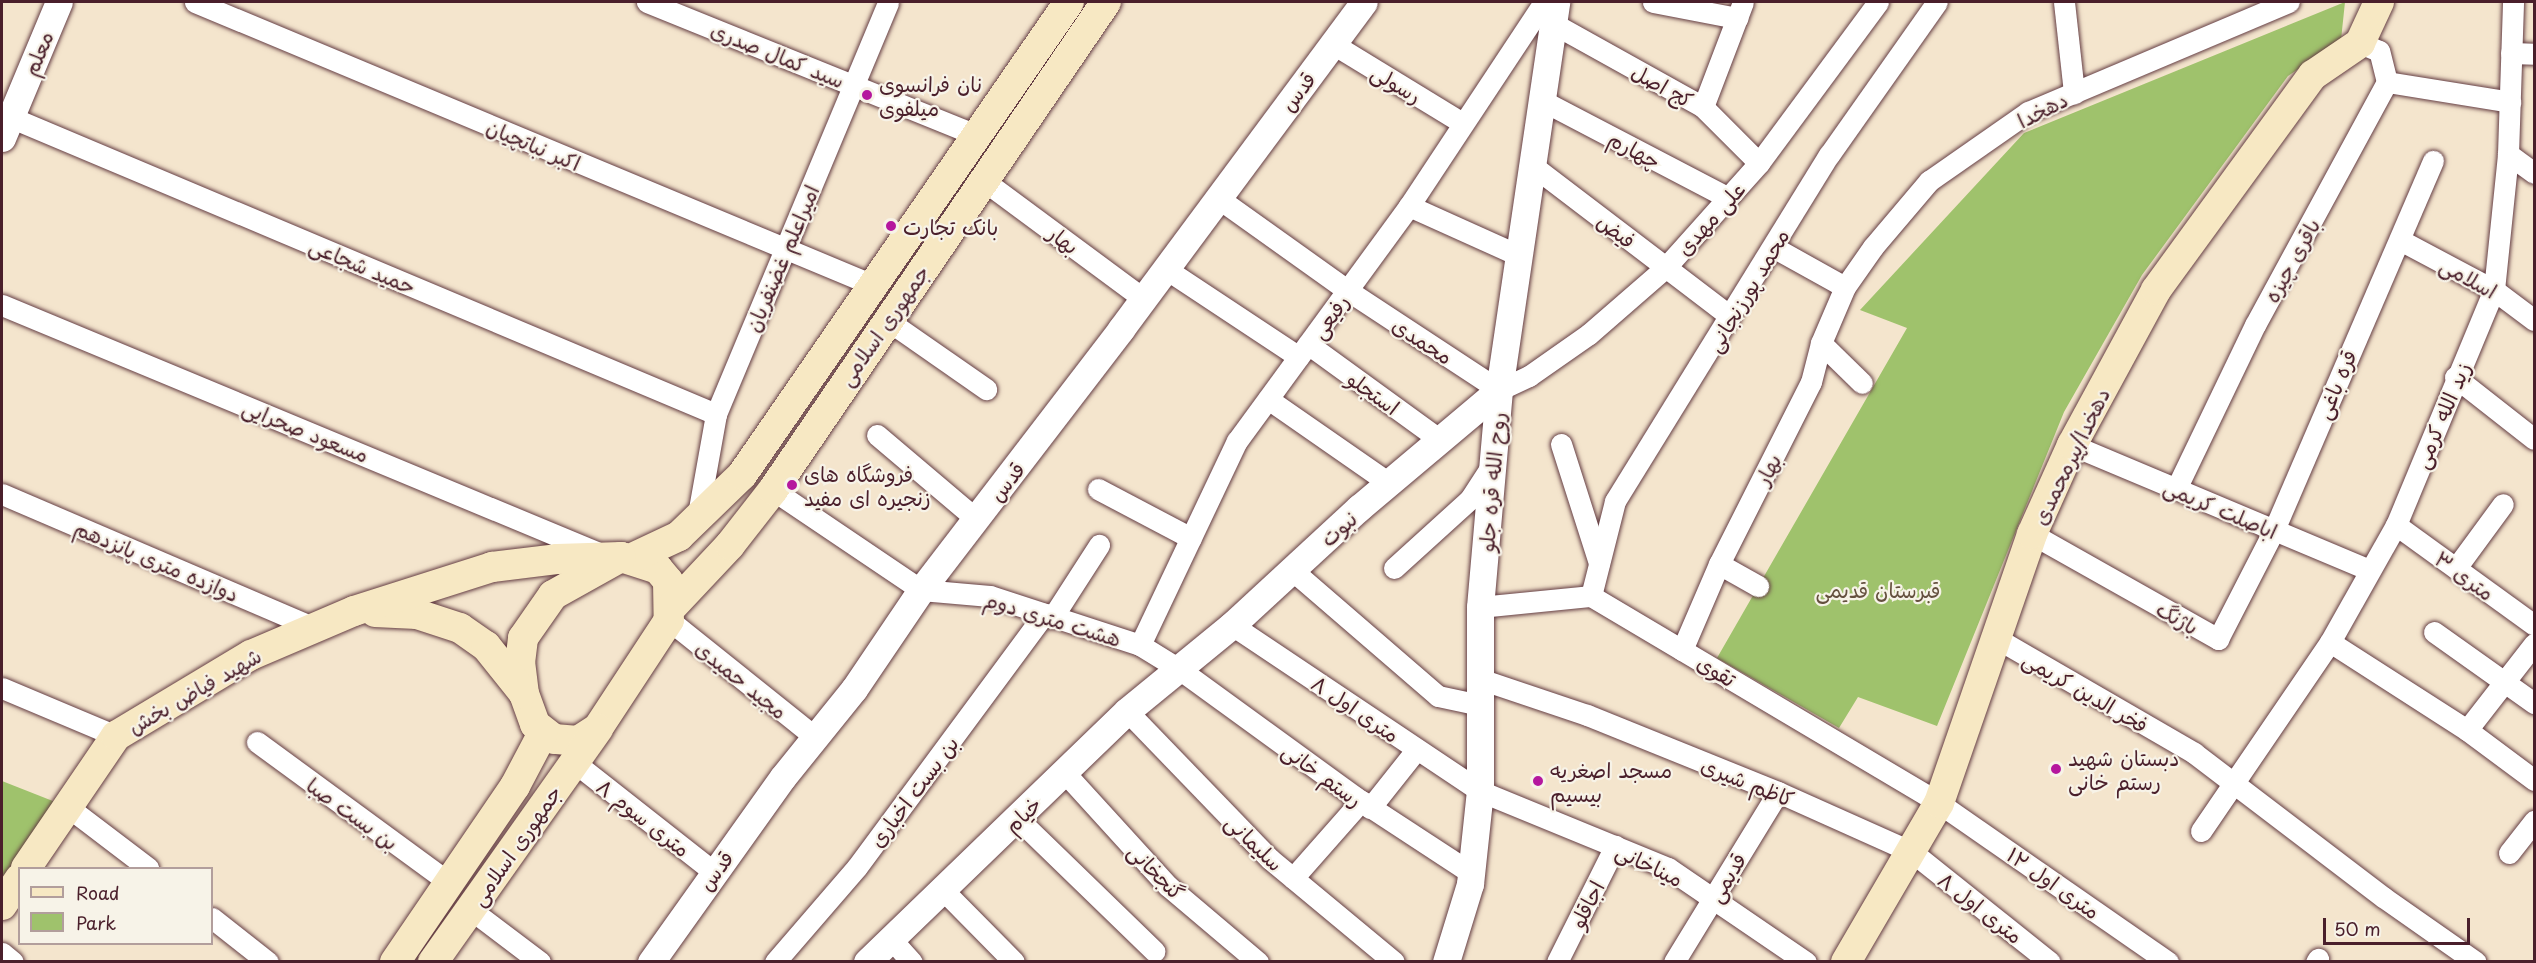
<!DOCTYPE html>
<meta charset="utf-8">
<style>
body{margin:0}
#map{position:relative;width:2536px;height:963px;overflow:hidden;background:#f4e5cd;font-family:"Playpen Sans","Playpen Sans Arabic",sans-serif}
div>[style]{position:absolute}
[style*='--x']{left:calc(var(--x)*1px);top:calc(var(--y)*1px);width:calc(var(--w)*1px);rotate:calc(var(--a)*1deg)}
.green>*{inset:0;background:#9fc26c}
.roads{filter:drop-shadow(0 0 2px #643d43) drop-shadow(0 0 2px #643d43)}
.minor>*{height:21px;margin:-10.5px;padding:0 10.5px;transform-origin:10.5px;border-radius:10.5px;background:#fff}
.tertiary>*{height:27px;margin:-13.5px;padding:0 13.5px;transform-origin:13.5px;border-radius:13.5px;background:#fff}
.secondary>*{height:30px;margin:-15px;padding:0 15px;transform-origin:15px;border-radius:15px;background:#f7e8c3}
.dots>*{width:16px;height:16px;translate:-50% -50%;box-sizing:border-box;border:3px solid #f7f3e8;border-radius:50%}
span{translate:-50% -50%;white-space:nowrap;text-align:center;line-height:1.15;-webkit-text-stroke:4.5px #f7f3e8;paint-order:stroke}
.street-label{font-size:21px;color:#4a1f2b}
.poi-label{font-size:21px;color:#4a1f2b}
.left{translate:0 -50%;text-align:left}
.park-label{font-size:21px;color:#64503e}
.frame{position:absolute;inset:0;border:3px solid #4a1f2b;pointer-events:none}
.legend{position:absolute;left:18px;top:867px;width:195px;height:78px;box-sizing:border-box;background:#f7f3e8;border:2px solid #b29e9c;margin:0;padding:8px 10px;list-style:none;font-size:18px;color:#4a1f2b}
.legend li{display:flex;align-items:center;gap:12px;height:30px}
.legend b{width:30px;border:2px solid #b29e9c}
.scale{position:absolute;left:2323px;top:918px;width:147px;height:27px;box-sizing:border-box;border:3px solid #4a1f2b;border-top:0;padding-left:8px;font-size:18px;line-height:21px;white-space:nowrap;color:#4a1f2b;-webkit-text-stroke:4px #f7f3e8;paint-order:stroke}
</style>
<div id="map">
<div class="green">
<i style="clip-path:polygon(2345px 2px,2341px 40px,2288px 76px,2142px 275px,2064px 412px,1937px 726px,1858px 697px,1839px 728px,1717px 658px,1907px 328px,1860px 310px,2024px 133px)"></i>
<i style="clip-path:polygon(2px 781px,68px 807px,2px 899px)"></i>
</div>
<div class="roads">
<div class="minor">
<i style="--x:195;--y:2;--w:735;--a:22.66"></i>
<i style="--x:647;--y:2;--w:355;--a:22"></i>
<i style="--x:1653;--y:2;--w:86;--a:10.8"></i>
<i style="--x:2064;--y:2;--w:92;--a:83.7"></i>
<i style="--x:1554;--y:24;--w:171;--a:29.1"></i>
<i style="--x:1703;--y:107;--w:79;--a:45"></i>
<i style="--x:1333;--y:44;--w:150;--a:31.4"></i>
<i style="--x:2511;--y:53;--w:23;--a:2"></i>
<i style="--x:2387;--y:82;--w:125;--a:9.2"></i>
<i style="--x:1543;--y:101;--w:208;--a:27.6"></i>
<i style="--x:1703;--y:107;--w:112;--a:-69.1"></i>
<i style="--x:10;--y:117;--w:766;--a:22.82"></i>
<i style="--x:2508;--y:154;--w:32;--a:36"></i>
<i style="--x:1533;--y:166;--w:248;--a:37.3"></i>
<i style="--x:983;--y:180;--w:200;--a:36.5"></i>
<i style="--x:1218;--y:198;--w:158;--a:35.5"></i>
<i style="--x:1347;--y:290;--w:182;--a:33.3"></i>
<i style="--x:1499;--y:390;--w:33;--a:-25"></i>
<i style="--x:1529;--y:376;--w:73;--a:-35"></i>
<i style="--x:1589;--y:334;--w:102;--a:-41"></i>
<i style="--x:1666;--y:267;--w:140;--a:-48.2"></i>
<i style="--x:1759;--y:163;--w:200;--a:-53.5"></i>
<i style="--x:1409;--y:206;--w:122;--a:24.2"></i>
<i style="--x:2400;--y:240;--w:106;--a:28"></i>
<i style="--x:2494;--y:290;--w:50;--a:36.9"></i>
<i style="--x:1773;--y:247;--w:82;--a:29.1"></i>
<i style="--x:1166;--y:269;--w:159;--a:33.5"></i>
<i style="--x:2;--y:305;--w:654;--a:22.57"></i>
<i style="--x:887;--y:320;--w:121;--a:34.9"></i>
<i style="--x:1821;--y:343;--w:57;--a:44.3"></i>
<i style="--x:1308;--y:344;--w:163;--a:36"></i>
<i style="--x:2455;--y:377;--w:100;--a:38.1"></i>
<i style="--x:1268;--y:399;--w:147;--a:34.8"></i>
<i style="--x:877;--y:435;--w:130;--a:40.3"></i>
<i style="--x:1561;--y:444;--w:125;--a:72.3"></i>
<i style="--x:2072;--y:445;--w:323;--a:22.8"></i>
<i style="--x:1098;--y:489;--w:105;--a:27.8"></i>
<i style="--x:2176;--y:489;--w:182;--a:-64.3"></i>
<i style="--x:2255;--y:325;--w:277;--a:-61.5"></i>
<i style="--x:2387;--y:82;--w:32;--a:-104"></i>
<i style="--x:2379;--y:51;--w:21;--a:-157"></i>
<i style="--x:773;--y:490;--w:179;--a:34"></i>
<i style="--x:921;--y:590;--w:69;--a:5"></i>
<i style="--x:990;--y:596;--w:158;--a:18.1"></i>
<i style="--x:1140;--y:645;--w:46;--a:31.6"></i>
<i style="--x:1179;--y:669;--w:218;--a:36"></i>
<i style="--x:1355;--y:797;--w:139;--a:33.2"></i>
<i style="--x:2;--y:494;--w:337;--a:23.2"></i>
<i style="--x:697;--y:520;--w:108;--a:-79.8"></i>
<i style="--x:716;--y:414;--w:446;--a:-67.3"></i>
<i style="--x:2396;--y:525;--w:170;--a:35.9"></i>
<i style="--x:2032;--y:534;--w:214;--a:29.4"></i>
<i style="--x:2218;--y:639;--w:123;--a:-62.8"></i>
<i style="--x:2274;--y:530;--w:402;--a:-66.7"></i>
<i style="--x:1719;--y:564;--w:45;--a:29.4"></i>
<i style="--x:1394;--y:568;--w:103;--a:-42.2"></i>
<i style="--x:1470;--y:499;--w:40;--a:-57.1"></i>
<i style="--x:2456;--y:568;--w:79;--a:-53.7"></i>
<i style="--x:1292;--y:570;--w:193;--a:40.8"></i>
<i style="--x:1438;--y:696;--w:43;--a:12.1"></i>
<i style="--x:1591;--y:596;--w:98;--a:-75.8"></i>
<i style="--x:1615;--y:501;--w:407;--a:-58.3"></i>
<i style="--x:1829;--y:155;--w:187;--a:-54.8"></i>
<i style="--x:1480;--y:607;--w:112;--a:-5.7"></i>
<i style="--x:1591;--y:596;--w:405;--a:30.7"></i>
<i style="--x:1939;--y:803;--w:279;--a:34.8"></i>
<i style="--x:1052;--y:618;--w:87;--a:-57.2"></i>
<i style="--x:669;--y:620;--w:187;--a:38.7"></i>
<i style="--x:1232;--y:625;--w:298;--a:33.8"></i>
<i style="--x:1480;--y:791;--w:203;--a:22.3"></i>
<i style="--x:1668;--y:868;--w:167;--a:34.3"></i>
<i style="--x:2434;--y:632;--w:123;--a:35.4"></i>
<i style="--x:1996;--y:638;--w:229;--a:30.1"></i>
<i style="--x:2194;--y:753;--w:238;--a:37.3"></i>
<i style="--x:2383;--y:897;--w:113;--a:35"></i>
<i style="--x:2330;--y:642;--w:163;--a:32.7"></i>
<i style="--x:2467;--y:730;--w:109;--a:-52.1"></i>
<i style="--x:1140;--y:645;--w:226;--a:-64.6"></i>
<i style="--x:1237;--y:441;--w:291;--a:-53.8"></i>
<i style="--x:1409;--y:206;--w:245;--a:-56.5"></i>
<i style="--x:1682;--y:650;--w:94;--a:-66.7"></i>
<i style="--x:1719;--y:564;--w:204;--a:-63.2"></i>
<i style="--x:1811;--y:382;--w:40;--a:-75.6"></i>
<i style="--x:1821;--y:343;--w:61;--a:-66.8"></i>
<i style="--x:1845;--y:287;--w:49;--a:-55"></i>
<i style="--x:1873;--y:247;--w:87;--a:-49.7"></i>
<i style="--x:1929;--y:181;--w:121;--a:-34.9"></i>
<i style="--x:2028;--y:112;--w:283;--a:-22.9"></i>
<i style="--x:1480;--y:679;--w:113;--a:18.6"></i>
<i style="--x:1587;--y:715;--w:206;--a:22"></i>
<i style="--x:1778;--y:792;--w:147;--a:24.1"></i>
<i style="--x:1912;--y:852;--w:176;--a:38.6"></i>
<i style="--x:2;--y:688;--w:124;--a:22.8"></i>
<i style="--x:1127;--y:711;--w:206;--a:46"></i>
<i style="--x:1270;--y:859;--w:161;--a:39.7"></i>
<i style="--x:2467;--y:730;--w:84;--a:36.7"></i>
<i style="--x:257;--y:742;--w:239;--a:36.2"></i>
<i style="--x:574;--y:762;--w:178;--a:38.2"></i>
<i style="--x:1065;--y:773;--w:153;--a:47.7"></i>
<i style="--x:1168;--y:886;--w:118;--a:40.2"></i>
<i style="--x:68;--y:807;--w:101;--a:37.3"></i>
<i style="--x:1370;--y:808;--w:75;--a:-51.5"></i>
<i style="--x:1018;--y:819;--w:190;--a:44.1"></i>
<i style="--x:2201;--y:831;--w:229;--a:-55.7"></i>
<i style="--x:2330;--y:642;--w:134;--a:-60.6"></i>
<i style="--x:2396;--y:525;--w:255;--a:-67.4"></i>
<i style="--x:2494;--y:290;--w:137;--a:-84.1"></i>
<i style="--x:2508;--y:154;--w:152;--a:-88.1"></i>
<i style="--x:2509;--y:853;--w:41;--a:-52"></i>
<i style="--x:1293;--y:878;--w:103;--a:-48.6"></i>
<i style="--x:943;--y:890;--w:101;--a:45.4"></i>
<i style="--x:470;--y:909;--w:88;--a:37.1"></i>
<i style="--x:212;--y:918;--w:71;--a:38.2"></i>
<i style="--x:891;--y:939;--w:31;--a:48"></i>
<i style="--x:2;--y:953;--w:14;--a:39"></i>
<i style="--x:775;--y:962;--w:125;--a:-49.2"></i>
<i style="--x:857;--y:867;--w:315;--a:-53.5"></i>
<i style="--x:1557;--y:962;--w:130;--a:-63.4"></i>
<i style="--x:1674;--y:962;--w:199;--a:-58.5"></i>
<i style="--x:2316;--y:962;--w:4;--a:-56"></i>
</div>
<div class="tertiary">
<i style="--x:2;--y:138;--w:147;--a:-67.3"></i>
<i style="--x:651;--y:962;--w:227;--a:-54.5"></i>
<i style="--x:783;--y:777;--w:113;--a:-51.1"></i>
<i style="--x:854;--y:689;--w:120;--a:-55.9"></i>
<i style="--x:921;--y:590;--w:329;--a:-52.5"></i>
<i style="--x:1121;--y:329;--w:407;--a:-53.4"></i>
<i style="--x:867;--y:962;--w:361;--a:-44"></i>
<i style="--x:1127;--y:711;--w:136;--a:-39.3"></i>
<i style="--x:1232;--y:625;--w:173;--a:-42.7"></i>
<i style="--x:1359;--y:508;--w:183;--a:-40.1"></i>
<i style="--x:1446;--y:962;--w:82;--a:-72.9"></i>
<i style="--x:1470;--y:884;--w:94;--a:-83.9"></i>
<i style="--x:1480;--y:791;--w:184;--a:-90"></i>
<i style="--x:1480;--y:607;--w:218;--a:-85"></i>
<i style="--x:1499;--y:390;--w:392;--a:-81.6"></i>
</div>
<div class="secondary">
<i style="--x:621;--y:557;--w:39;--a:18"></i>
<i style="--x:658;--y:569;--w:16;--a:50"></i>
<i style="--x:668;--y:581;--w:39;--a:89"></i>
<i style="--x:669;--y:620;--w:129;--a:123.3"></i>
<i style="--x:598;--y:728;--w:24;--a:147"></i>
<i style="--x:578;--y:741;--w:24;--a:-175"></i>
<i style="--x:554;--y:739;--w:24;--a:-142"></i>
<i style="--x:535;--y:724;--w:32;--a:-110"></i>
<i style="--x:524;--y:694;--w:31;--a:-97"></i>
<i style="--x:520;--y:663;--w:25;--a:-83"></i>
<i style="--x:523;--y:638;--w:52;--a:-55.1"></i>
<i style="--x:553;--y:595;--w:78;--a:-29.2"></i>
<i style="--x:630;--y:559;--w:54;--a:-25.1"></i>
<i style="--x:679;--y:536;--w:88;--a:-44.1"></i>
<i style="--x:742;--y:475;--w:575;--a:-55.34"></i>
<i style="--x:669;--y:610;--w:89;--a:-46.8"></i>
<i style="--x:730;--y:545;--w:70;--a:-52"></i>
<i style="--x:773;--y:490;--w:591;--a:-55.69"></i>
<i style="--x:375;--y:612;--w:42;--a:2.7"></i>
<i style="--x:417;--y:614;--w:45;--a:18"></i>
<i style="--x:460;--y:628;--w:32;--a:35"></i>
<i style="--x:486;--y:646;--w:58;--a:51.3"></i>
<i style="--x:26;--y:868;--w:160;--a:-55.7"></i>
<i style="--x:116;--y:736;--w:157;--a:-31"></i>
<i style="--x:251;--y:655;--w:112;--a:-23.1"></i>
<i style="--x:354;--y:611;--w:145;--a:-17.7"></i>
<i style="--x:492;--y:567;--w:65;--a:-7"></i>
<i style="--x:557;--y:559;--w:64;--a:-1.8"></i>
<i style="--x:2;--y:905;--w:32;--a:-56"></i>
<i style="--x:395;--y:962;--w:213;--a:-55.7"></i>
<i style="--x:515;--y:786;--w:60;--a:-62.2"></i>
<i style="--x:433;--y:962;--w:286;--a:-54.7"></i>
<i style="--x:1846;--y:962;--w:184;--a:-59.7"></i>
<i style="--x:1939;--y:803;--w:285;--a:-70.9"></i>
<i style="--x:2032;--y:534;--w:98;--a:-65.8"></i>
<i style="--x:2072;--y:445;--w:176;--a:-61.5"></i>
<i style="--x:2156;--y:290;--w:266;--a:-53.9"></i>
<i style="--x:2313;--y:75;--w:57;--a:-34.2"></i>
<i style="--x:2360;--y:43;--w:45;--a:-65.1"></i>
</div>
</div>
<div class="dots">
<i style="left:867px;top:95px;background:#b5179e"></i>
<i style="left:891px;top:226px;background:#b5179e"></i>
<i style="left:792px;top:485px;background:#b5179e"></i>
<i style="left:2056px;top:769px;background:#b5179e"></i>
<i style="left:1538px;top:781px;background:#b5179e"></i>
</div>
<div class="street-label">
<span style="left:37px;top:53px;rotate:-67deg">معلم</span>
<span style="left:778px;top:54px;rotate:22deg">سید کمال صدری</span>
<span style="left:1397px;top:83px;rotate:31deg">رسولی</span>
<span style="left:1663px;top:85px;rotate:29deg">کج اصل</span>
<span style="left:1297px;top:91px;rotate:-53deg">قدس</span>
<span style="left:2042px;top:109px;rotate:-27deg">دهخدا</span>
<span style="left:534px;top:144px;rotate:23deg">اکبر نباتچیان</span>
<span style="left:1635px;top:149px;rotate:28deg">چهارم</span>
<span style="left:1710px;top:218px;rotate:-48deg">علی مهدی</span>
<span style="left:1617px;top:230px;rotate:37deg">فیض</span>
<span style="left:1064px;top:239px;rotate:37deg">بهار</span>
<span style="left:781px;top:258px;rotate:-67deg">امیراعلم غضنفریان</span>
<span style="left:2291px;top:260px;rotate:-61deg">باقری چیزه</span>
<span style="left:363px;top:265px;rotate:23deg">حمید شجاعی</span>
<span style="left:2469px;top:277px;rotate:29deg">اسلامی</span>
<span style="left:1747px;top:290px;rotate:-59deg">محمد پورزنجانی</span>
<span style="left:1329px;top:316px;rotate:-54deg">رفیعی</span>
<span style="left:883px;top:325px;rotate:-55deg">جمهوری اسلامی</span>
<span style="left:1423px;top:340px;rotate:33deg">محمدی</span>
<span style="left:2335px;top:384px;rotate:-67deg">قره باغی</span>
<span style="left:1374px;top:392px;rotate:36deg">استجلو</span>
<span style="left:2441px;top:415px;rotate:-67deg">زید الله کرمی</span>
<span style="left:306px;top:430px;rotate:22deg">مسعود صحرایی</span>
<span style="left:2070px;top:456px;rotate:-64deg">دهخدا/پیرمحمدی</span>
<span style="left:1767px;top:469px;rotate:-63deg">بهار</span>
<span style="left:1006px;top:481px;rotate:-52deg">قدس</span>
<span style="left:1491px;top:482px;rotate:-85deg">روح الله قره جلو</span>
<span style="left:2221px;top:508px;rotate:23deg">اباصلت کریمی</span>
<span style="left:1338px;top:528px;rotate:-42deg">نبوت</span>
<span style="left:157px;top:560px;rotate:23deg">دوازده متری پانزدهم</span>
<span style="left:2465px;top:575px;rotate:36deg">۳ متری</span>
<span style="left:2178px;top:617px;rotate:30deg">باژنگ</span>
<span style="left:1053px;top:618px;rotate:17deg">هشت متری دوم</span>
<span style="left:1717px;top:670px;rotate:31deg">تقوی</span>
<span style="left:742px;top:679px;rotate:39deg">مجید حمیدی</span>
<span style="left:194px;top:690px;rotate:-30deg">شهید فیاض بخش</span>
<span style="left:2086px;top:691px;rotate:30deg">فخر الدین کریمی</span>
<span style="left:1356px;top:708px;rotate:34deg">۸ متری اول</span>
<span style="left:1323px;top:774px;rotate:36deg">رستم خانی</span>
<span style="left:1748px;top:781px;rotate:22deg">کاظم شیری</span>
<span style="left:913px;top:791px;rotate:-53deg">بن بست اخباری</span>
<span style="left:353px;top:813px;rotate:36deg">بن بست صبا</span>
<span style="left:1022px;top:814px;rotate:-44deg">خیام</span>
<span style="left:644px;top:817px;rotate:38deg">۸ متری سوم</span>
<span style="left:1255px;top:842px;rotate:44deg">سلیمانی</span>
<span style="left:515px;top:845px;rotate:-55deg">جمهوری اسلامی</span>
<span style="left:1650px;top:864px;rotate:26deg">میناخانی</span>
<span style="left:715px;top:870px;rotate:-54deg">قدس</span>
<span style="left:1157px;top:871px;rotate:45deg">گنجخانی</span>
<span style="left:1726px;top:877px;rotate:-59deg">قدیمی</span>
<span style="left:2054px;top:882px;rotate:35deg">۱۲ متری اول</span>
<span style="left:1586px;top:904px;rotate:-63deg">اجاقلو</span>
<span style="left:1981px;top:907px;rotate:38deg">۸ متری اول</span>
</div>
<div class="poi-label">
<span class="left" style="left:879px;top:95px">نان فرانسوی<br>میلفوی</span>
<span class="left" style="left:903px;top:226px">بانک تجارت</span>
<span class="left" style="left:804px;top:485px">فروشگاه های<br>زنجیره ای مفید</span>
<span class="left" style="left:2068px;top:769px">دبستان شهید<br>رستم خانی</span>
<span class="left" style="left:1550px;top:781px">مسجد اصغریه<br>بیسیم</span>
</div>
<div class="park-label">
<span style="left:1878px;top:589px">قبرستان قدیمى</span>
</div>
<div class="frame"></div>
<ul class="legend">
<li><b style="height:8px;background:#f7e8c3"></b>Road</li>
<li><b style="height:16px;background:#9fc26c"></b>Park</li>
</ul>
<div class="scale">50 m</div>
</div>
